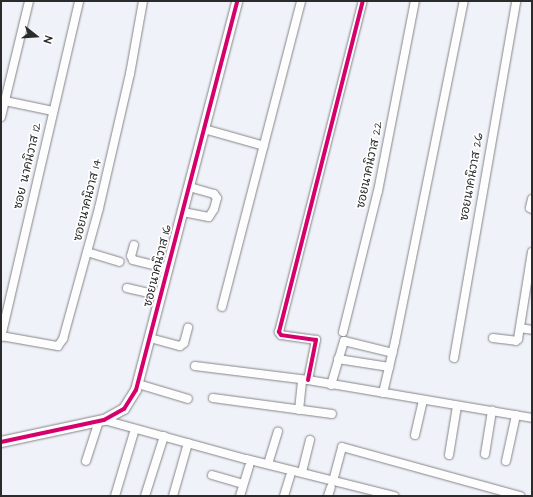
<!DOCTYPE html>
<meta charset="utf-8">
<style>
body{margin:0}
#map{position:relative;width:533px;height:497px;overflow:hidden;background:#f0f2fa;font-family:"Architects Daughter","Playpen Sans Thai",sans-serif}
div>[style]{position:absolute}
[style*='--x']{left:calc(var(--x)*1px);top:calc(var(--y)*1px);width:calc(var(--w)*1px);rotate:calc(var(--a)*1deg)}
.roads{filter:drop-shadow(0 0 1px #848588) drop-shadow(0 0 1px #848588)}
.minor>*{height:8px;margin:-4px;padding:0 4px;transform-origin:4px;border-radius:4px;background:#fdfdfe}
.tertiary>*{height:10px;margin:-5px;padding:0 5px;transform-origin:5px;border-radius:5px;background:#fdfdfe}
.cycleway>*{height:4px;margin:-2px;padding:0 2px;transform-origin:2px;border-radius:2px;background:#d6006c}
span{translate:-50% -50%;white-space:nowrap;text-align:center;line-height:1.15;-webkit-text-stroke:3.5px #fff;paint-order:stroke}
.street-label{font-size:12px;color:#2b2b2b}
.frame{position:absolute;inset:0;border:2px solid #2b2b2b;pointer-events:none}
.north{position:absolute;left:16px;top:16px;width:40px;height:40px;-webkit-text-stroke:3px #fff;paint-order:stroke;rotate:107deg;font-size:11px;font-weight:700;line-height:16px;text-align:center;color:#2b2b2b}
.north::after{content:'';display:block;margin:auto;width:14px;height:18px;background:#2b2b2b;clip-path:polygon(50% 0,100% 100%,50% 72%,0 100%)}
</style>
<div id="map">
<div class="roads">
<div class="minor">
<i style="--x:5;--y:101;--w:49;--a:11.8"></i>
<i style="--x:1;--y:117;--w:119;--a:-76.4"></i>
<i style="--x:204;--y:129;--w:62;--a:15.8"></i>
<i style="--x:532;--y:199;--w:9;--a:103"></i>
<i style="--x:530;--y:208;--w:2;--a:27"></i>
<i style="--x:183;--y:212;--w:26;--a:11"></i>
<i style="--x:209;--y:217;--w:9;--a:-58"></i>
<i style="--x:214;--y:209;--w:11;--a:-75"></i>
<i style="--x:217;--y:198;--w:5;--a:-127"></i>
<i style="--x:214;--y:194;--w:26;--a:-164"></i>
<i style="--x:134;--y:245;--w:11;--a:105"></i>
<i style="--x:131;--y:256;--w:4;--a:63"></i>
<i style="--x:133;--y:260;--w:36;--a:14"></i>
<i style="--x:87;--y:252;--w:34;--a:17"></i>
<i style="--x:127;--y:288;--w:35;--a:13"></i>
<i style="--x:222;--y:307;--w:316;--a:-75.5"></i>
<i style="--x:520;--y:328;--w:12;--a:9"></i>
<i style="--x:343;--y:332;--w:145;--a:-76.1"></i>
<i style="--x:378;--y:191;--w:194;--a:-79"></i>
<i style="--x:1;--y:336;--w:58;--a:10"></i>
<i style="--x:58;--y:346;--w:9;--a:-54"></i>
<i style="--x:63;--y:339;--w:136;--a:-74.6"></i>
<i style="--x:99;--y:208;--w:138;--a:-77"></i>
<i style="--x:130;--y:74;--w:74;--a:-79.9"></i>
<i style="--x:1;--y:337;--w:345;--a:-76.9"></i>
<i style="--x:150;--y:338;--w:31;--a:15"></i>
<i style="--x:180;--y:346;--w:5;--a:-37"></i>
<i style="--x:184;--y:343;--w:16;--a:-75"></i>
<i style="--x:493;--y:338;--w:23;--a:7"></i>
<i style="--x:516;--y:341;--w:3;--a:-45"></i>
<i style="--x:518;--y:339;--w:88;--a:-80.9"></i>
<i style="--x:454;--y:358;--w:362;--a:-80.1"></i>
<i style="--x:338;--y:359;--w:52;--a:8.9"></i>
<i style="--x:195;--y:366;--w:114;--a:7.1"></i>
<i style="--x:308;--y:380;--w:227;--a:9.6"></i>
<i style="--x:308;--y:380;--w:41;--a:-78.7"></i>
<i style="--x:316;--y:340;--w:35;--a:-172"></i>
<i style="--x:281;--y:335;--w:4;--a:-124"></i>
<i style="--x:279;--y:332;--w:341;--a:-75.8"></i>
<i style="--x:138;--y:384;--w:52;--a:16.7"></i>
<i style="--x:331;--y:385;--w:46;--a:-73.5"></i>
<i style="--x:344;--y:341;--w:50;--a:13.8"></i>
<i style="--x:383;--y:393;--w:52;--a:-76.8"></i>
<i style="--x:395;--y:342;--w:348;--a:-78.6"></i>
<i style="--x:213;--y:398;--w:120;--a:7.7"></i>
<i style="--x:299;--y:410;--w:30;--a:-84"></i>
<i style="--x:104;--y:420;--w:147;--a:15.4"></i>
<i style="--x:246;--y:459;--w:153;--a:14"></i>
<i style="--x:415;--y:435;--w:36;--a:-77"></i>
<i style="--x:485;--y:454;--w:44;--a:-80.8"></i>
<i style="--x:449;--y:455;--w:50;--a:-80.7"></i>
<i style="--x:86;--y:461;--w:42;--a:-72"></i>
<i style="--x:506;--y:461;--w:47;--a:-77.7"></i>
<i style="--x:268;--y:464;--w:34;--a:-73"></i>
<i style="--x:302;--y:472;--w:33;--a:-76"></i>
<i style="--x:212;--y:475;--w:32;--a:16"></i>
<i style="--x:333;--y:481;--w:35;--a:-75"></i>
<i style="--x:342;--y:447;--w:185;--a:15.4"></i>
<i style="--x:115;--y:496;--w:70;--a:-73.4"></i>
<i style="--x:145;--y:496;--w:63;--a:-72.4"></i>
<i style="--x:173;--y:496;--w:55;--a:-74.2"></i>
<i style="--x:240;--y:496;--w:31;--a:-73"></i>
<i style="--x:284;--y:496;--w:21;--a:-73"></i>
<i style="--x:328;--y:496;--w:9;--a:-72"></i>
</div>
<div class="tertiary">
<i style="--x:1;--y:442;--w:105;--a:-12.1"></i>
<i style="--x:104;--y:420;--w:23;--a:-29"></i>
<i style="--x:124;--y:409;--w:22;--a:-58"></i>
<i style="--x:136;--y:390;--w:402;--a:-75.4"></i>
</div>
</div>
<div class="cycleway">
<i style="--x:308;--y:380;--w:41;--a:-78.7"></i>
<i style="--x:316;--y:340;--w:35;--a:-172"></i>
<i style="--x:281;--y:335;--w:4;--a:-124"></i>
<i style="--x:279;--y:332;--w:341;--a:-75.8"></i>
<i style="--x:1;--y:442;--w:105;--a:-12.1"></i>
<i style="--x:104;--y:420;--w:23;--a:-29"></i>
<i style="--x:124;--y:409;--w:22;--a:-58"></i>
<i style="--x:136;--y:390;--w:402;--a:-75.4"></i>
</div>
<div class="street-label">
<span style="left:370px;top:165px;rotate:-78deg">ซอยนาคนิวาส 22</span>
<span style="left:28px;top:166px;rotate:-77deg">ซอย นาคนิวาส 12</span>
<span style="left:472px;top:177px;rotate:-80deg">ซอยนาคนิวาส 26</span>
<span style="left:88px;top:200px;rotate:-76deg">ซอยนาคนิวาส 14</span>
<span style="left:158px;top:266px;rotate:-76deg">ซอยนาคนิวาส 16</span>
</div>
<div class="frame"></div>
<div class="north">N</div>
</div>
